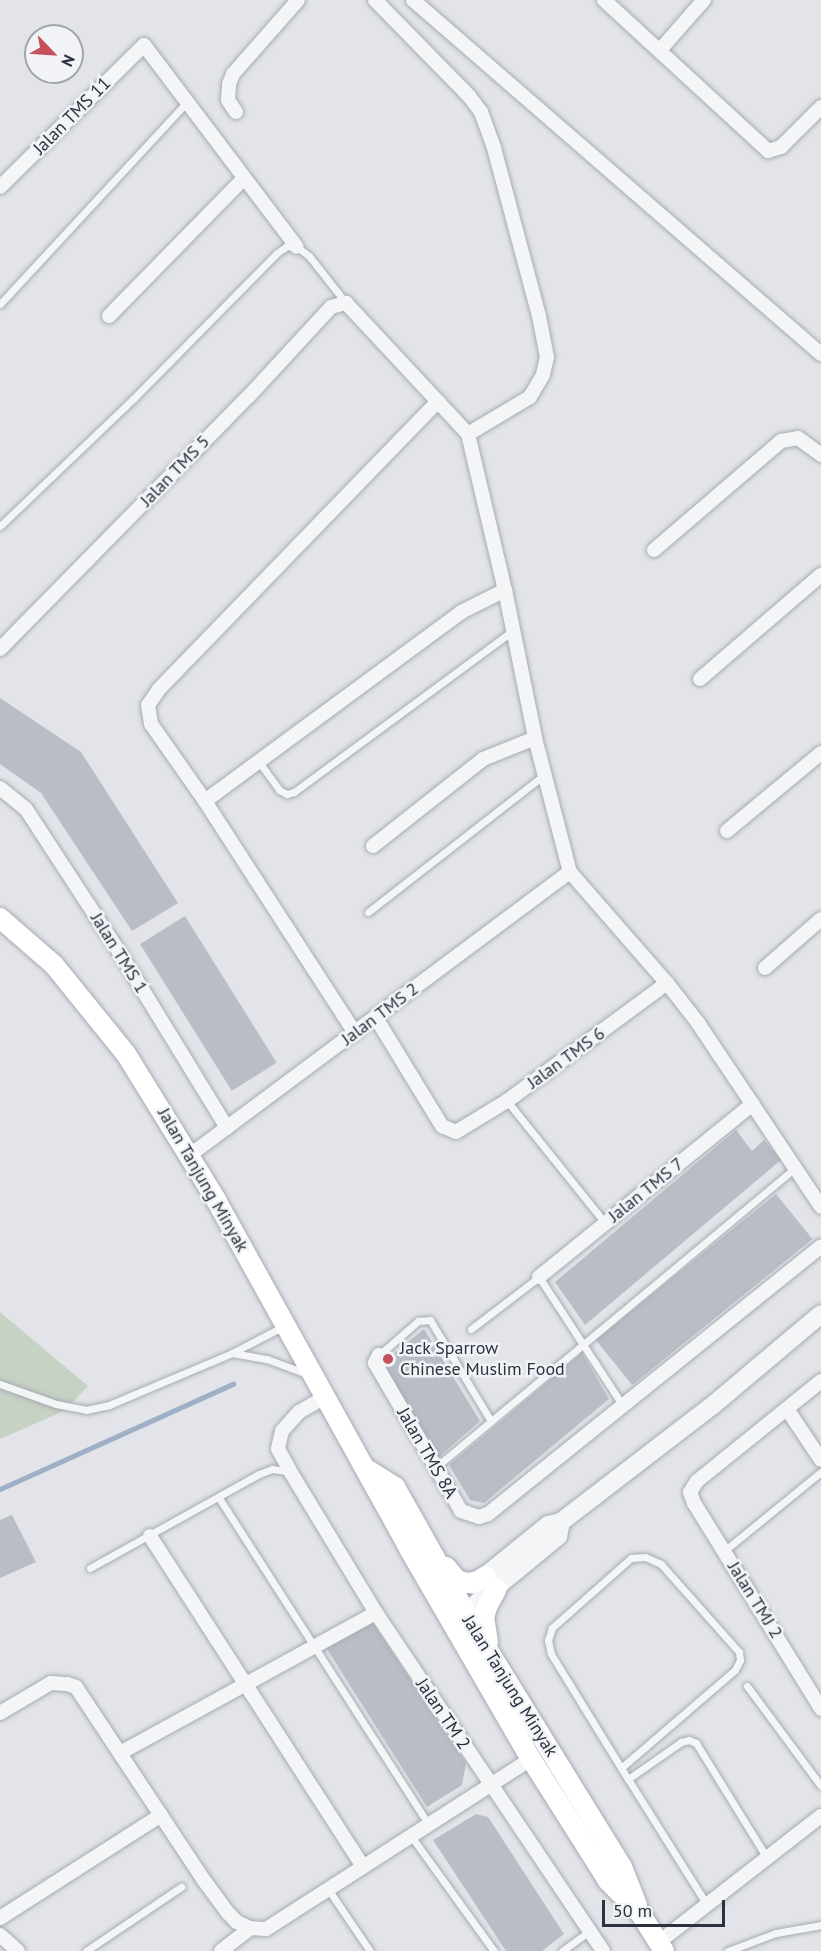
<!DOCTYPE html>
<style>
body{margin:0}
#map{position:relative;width:821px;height:1951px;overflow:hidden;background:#e2e4e9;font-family:"PT Sans",sans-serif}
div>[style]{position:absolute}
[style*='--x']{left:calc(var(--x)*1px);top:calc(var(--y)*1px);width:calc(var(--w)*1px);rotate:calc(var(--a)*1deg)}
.green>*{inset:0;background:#c6d2c3}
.stream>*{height:5px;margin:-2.5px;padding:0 2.5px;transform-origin:2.5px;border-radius:2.5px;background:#9fb0c6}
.building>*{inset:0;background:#b9bdc5;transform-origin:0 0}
.roads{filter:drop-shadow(0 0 2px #a7abb3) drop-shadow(0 0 2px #a7abb3)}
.service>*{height:7px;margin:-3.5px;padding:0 3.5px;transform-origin:3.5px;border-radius:3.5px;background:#f4f5f7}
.minor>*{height:14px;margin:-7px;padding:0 7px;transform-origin:7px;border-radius:7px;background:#f4f5f7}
.tertiary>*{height:18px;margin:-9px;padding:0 9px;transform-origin:9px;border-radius:9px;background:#f4f5f7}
.secondary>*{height:20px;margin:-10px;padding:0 10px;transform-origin:10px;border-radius:10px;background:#fff}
.dots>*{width:16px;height:16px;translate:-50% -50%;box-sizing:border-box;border:3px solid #f1f3f6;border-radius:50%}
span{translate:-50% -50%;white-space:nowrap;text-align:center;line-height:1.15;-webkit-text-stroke:5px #f1f3f6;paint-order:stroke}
.street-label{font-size:18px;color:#2b313f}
.poi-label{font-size:18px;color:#2b313f}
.left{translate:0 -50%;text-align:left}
.north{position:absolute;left:24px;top:24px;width:60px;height:60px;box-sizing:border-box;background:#f1f3f6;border:2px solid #a2a5ad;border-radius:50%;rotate:115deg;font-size:16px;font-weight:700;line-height:24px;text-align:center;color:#2b313f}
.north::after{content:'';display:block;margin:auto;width:21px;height:27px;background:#c4515b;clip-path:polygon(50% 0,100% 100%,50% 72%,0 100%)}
.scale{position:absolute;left:602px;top:1900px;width:123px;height:27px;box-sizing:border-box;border:3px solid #2b313f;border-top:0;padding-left:8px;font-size:18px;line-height:21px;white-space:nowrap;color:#2b313f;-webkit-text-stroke:4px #f1f3f6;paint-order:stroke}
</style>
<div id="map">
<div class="green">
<i style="clip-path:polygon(0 1312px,88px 1386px,64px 1411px,0 1439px)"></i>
</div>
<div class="stream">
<i style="--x:0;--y:1489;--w:256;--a:-24.3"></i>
</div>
<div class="building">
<i style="clip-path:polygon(0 698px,81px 752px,178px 903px,132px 931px,41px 793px,0 764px)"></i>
<i style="left:185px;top:916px;width:173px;height:53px;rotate:58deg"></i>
<i style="clip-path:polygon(736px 1130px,752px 1151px,764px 1140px,781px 1160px,585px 1325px,555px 1282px)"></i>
<i style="left:776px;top:1194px;width:58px;height:232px;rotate:51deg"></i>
<i style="clip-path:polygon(424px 1329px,480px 1421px,439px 1457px,382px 1363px)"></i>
<i style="clip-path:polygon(582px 1353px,609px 1399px,484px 1503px,470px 1500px,449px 1465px)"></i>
<i style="clip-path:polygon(12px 1515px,36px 1562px,0 1578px,0 1520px)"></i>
<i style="clip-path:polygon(371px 1620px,466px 1763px,462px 1785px,427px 1807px,325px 1646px)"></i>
<i style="clip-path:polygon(476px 1814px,488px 1817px,564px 1934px,542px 1951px,506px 1951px,433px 1840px)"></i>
</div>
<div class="roads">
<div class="service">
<i style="--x:0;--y:304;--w:275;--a:-47.2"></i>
<i style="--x:0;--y:526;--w:184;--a:-43.7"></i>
<i style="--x:133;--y:399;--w:205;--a:-45.4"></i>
<i style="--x:277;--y:253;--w:12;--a:-35"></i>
<i style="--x:287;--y:246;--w:10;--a:6"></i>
<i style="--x:297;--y:247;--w:15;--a:37"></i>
<i style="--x:309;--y:256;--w:60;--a:51.8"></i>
<i style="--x:259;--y:762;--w:34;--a:54"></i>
<i style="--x:279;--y:790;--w:9;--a:27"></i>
<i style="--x:287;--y:794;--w:7;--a:-16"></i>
<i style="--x:294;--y:792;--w:271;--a:-36.4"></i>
<i style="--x:368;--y:912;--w:224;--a:-37.9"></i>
<i style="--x:507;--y:1101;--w:156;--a:51.2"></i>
<i style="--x:471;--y:1329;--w:86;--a:-37.4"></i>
<i style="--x:539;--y:1277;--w:154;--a:56.9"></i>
<i style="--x:232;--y:1353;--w:36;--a:10"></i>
<i style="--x:267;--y:1359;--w:43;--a:20.6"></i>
<i style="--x:379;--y:1355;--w:52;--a:-41.1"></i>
<i style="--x:418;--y:1321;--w:12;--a:-5"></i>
<i style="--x:430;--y:1320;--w:118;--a:58.9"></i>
<i style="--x:0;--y:1384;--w:59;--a:19.7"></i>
<i style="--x:56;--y:1404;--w:31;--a:11"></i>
<i style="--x:86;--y:1410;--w:24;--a:-12"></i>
<i style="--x:109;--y:1405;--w:134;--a:-22.9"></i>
<i style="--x:232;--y:1353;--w:59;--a:-27.4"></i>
<i style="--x:436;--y:1467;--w:467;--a:-39.8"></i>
<i style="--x:219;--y:1498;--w:387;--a:57.3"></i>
<i style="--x:724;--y:1551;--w:125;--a:-39.2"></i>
<i style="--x:90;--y:1568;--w:193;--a:-29.1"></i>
<i style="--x:259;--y:1474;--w:14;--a:-21"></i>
<i style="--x:272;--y:1469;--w:15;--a:8"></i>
<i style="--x:747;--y:1686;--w:124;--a:53.5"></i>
<i style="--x:621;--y:1768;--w:150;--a:-40.7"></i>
<i style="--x:735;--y:1670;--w:11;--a:-63"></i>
<i style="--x:740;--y:1660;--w:8;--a:-97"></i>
<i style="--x:739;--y:1652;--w:118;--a:-131.6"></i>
<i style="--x:661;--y:1564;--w:17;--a:-156"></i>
<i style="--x:645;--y:1557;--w:14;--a:176"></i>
<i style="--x:631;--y:1558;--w:106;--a:138.5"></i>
<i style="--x:552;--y:1628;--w:13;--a:108"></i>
<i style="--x:548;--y:1640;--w:14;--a:78"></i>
<i style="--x:551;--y:1654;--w:147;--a:58.4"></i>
<i style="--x:628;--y:1779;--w:149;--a:57.9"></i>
<i style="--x:628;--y:1779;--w:65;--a:-34.9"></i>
<i style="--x:681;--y:1742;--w:8;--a:-14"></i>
<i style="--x:689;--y:1740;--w:8;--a:23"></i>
<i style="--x:696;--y:1743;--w:135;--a:58.3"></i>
<i style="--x:411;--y:1836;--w:142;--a:54.2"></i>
<i style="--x:328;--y:1889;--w:75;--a:55.9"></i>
<i style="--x:86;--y:1951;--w:115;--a:-34"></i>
<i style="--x:562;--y:1951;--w:34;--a:-36"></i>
<i style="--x:728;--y:1951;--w:51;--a:-20.6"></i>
<i style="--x:776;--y:1933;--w:46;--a:-10.1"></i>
</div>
<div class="minor">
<i style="--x:375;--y:0;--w:134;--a:45.6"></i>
<i style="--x:469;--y:96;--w:20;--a:53"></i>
<i style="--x:481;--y:112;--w:38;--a:70"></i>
<i style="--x:494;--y:148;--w:174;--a:75"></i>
<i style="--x:539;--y:316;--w:42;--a:79"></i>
<i style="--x:547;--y:357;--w:18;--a:103"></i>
<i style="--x:543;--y:375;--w:26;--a:121"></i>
<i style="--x:530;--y:397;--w:72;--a:149.2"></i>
<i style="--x:413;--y:0;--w:540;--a:40.95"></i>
<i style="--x:604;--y:0;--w:223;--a:42.6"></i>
<i style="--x:768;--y:151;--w:14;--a:-17"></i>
<i style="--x:781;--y:147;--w:57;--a:-45"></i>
<i style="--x:660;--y:50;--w:67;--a:-48.7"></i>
<i style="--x:236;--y:112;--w:14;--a:-124"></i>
<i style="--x:228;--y:100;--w:16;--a:-86"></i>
<i style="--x:229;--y:84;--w:11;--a:-68"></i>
<i style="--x:233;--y:74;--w:98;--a:-48.7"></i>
<i style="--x:0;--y:187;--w:202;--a:-44.6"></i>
<i style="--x:144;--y:45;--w:253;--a:52.9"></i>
<i style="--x:109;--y:316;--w:193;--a:-45.6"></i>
<i style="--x:654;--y:550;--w:167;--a:-40.6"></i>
<i style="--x:781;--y:441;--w:17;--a:-10"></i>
<i style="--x:798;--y:438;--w:29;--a:36"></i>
<i style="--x:0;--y:649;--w:355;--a:-45.5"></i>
<i style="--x:249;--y:396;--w:121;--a:-47.3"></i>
<i style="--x:331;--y:307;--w:16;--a:-15"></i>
<i style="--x:346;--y:303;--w:179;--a:47"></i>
<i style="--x:468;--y:434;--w:160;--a:76.7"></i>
<i style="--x:505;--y:590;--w:151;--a:78.5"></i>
<i style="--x:535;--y:738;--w:138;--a:75.4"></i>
<i style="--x:570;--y:872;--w:147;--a:48.9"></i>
<i style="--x:667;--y:983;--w:51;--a:52.2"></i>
<i style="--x:698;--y:1023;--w:221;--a:56.2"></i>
<i style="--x:700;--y:679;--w:160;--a:-40.7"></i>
<i style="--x:0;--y:788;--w:33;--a:39"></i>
<i style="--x:26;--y:809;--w:178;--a:56.9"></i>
<i style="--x:123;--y:958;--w:199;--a:58.5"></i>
<i style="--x:205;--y:801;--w:318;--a:-36.4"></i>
<i style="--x:461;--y:612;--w:49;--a:-26.6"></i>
<i style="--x:727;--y:831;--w:122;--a:-39.7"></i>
<i style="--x:373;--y:846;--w:140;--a:-38.3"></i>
<i style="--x:483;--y:759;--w:56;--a:-22"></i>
<i style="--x:765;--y:968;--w:74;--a:-41.2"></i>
<i style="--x:376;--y:1018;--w:127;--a:58.6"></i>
<i style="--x:442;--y:1126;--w:15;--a:23"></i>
<i style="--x:456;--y:1132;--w:60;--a:-31.3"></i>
<i style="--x:507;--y:1101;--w:199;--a:-36.4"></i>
<i style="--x:355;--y:1033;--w:276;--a:-122.9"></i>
<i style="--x:205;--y:801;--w:94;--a:-125"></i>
<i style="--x:151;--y:724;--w:19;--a:-99"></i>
<i style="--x:148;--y:705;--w:19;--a:-55"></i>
<i style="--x:159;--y:689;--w:401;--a:-45.9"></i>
<i style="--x:190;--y:1155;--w:474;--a:-36.7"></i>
<i style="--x:539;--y:1277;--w:275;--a:-39"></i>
<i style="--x:379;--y:1355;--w:9;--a:117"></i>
<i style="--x:375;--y:1363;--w:171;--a:59.8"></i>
<i style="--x:461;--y:1511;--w:19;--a:18"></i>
<i style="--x:479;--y:1517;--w:9;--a:-18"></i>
<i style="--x:488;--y:1514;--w:427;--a:-38.8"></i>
<i style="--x:821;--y:1381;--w:159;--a:141.1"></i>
<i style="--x:697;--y:1481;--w:13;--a:122"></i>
<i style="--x:690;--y:1492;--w:12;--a:70"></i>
<i style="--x:694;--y:1503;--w:242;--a:58.3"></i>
<i style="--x:325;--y:1397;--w:30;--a:150"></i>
<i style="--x:299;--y:1412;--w:25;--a:132"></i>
<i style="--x:282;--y:1431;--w:18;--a:103"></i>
<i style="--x:278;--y:1449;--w:25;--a:61"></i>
<i style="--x:290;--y:1471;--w:166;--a:58.8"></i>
<i style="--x:376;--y:1613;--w:407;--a:56.1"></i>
<i style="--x:787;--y:1409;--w:61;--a:56.3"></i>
<i style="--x:150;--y:1536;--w:393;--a:57.2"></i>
<i style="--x:0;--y:1713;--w:59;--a:-30.5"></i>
<i style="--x:51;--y:1683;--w:16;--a:4"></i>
<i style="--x:67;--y:1684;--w:9;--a:18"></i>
<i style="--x:76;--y:1687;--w:230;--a:56.5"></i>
<i style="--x:203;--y:1879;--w:42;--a:53.7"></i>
<i style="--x:228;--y:1913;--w:13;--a:45"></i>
<i style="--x:237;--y:1922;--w:14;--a:25"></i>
<i style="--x:250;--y:1928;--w:16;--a:4"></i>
<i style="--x:266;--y:1929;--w:315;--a:-32.7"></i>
<i style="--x:120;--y:1753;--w:292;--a:-28.7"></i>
<i style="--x:0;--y:1918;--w:191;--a:-32.6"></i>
<i style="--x:0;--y:1935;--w:24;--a:42"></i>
<i style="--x:659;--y:1942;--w:205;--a:-37.9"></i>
<i style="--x:221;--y:1951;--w:37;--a:-38"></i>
</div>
<div class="tertiary">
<i style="--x:474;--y:1585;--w:95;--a:-39"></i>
<i style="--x:548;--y:1525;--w:13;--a:-13"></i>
<i style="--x:561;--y:1522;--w:192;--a:-37.6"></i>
<i style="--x:713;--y:1405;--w:141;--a:-40.1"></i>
<i style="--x:455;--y:1621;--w:134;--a:-39.5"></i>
<i style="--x:558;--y:1536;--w:14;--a:-78"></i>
</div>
<div class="secondary">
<i style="--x:0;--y:918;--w:72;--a:41"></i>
<i style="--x:54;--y:965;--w:114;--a:51"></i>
<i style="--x:126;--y:1054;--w:172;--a:58.3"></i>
<i style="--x:216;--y:1200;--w:397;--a:61"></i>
<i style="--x:408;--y:1547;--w:245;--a:59.9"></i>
<i style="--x:531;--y:1759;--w:144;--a:57.7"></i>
<i style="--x:608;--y:1881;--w:45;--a:45"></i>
<i style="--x:640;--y:1913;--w:45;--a:57.7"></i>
<i style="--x:368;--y:1470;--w:32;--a:32"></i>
<i style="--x:395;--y:1487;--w:163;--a:60.6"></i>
<i style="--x:475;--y:1629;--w:280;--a:58.3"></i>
<i style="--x:622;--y:1867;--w:41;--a:68.5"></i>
<i style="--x:446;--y:1567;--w:17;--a:50"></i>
<i style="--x:457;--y:1580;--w:10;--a:17"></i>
<i style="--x:467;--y:1583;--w:11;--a:-10"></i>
<i style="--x:478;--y:1581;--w:9;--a:-32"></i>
<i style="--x:488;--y:1642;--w:24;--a:-99"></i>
<i style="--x:484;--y:1618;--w:11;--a:-75"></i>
<i style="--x:487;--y:1607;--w:21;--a:-62"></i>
</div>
</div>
<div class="dots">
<i style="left:388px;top:1359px;background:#c4515b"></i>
</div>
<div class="street-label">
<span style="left:72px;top:116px;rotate:-45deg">Jalan TMS 11</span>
<span style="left:175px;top:471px;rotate:-46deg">Jalan TMS 5</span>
<span style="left:119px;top:953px;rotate:58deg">Jalan TMS 1</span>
<span style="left:380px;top:1014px;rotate:-37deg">Jalan TMS 2</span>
<span style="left:566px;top:1058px;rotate:-36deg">Jalan TMS 6</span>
<span style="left:203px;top:1180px;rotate:60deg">Jalan Tanjung Minyak</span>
<span style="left:646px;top:1190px;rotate:-39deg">Jalan TMS 7</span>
<span style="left:427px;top:1453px;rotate:60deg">Jalan TMS 8A</span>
<span style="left:755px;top:1600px;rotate:58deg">Jalan TMJ 2</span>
<span style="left:510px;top:1686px;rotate:58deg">Jalan Tanjung Minyak</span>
<span style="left:443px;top:1714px;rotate:56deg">Jalan TM 2</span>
</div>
<div class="poi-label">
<span class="left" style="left:400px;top:1359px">Jack Sparrow<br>Chinese Muslim Food</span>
</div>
<div class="north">N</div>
<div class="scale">50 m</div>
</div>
